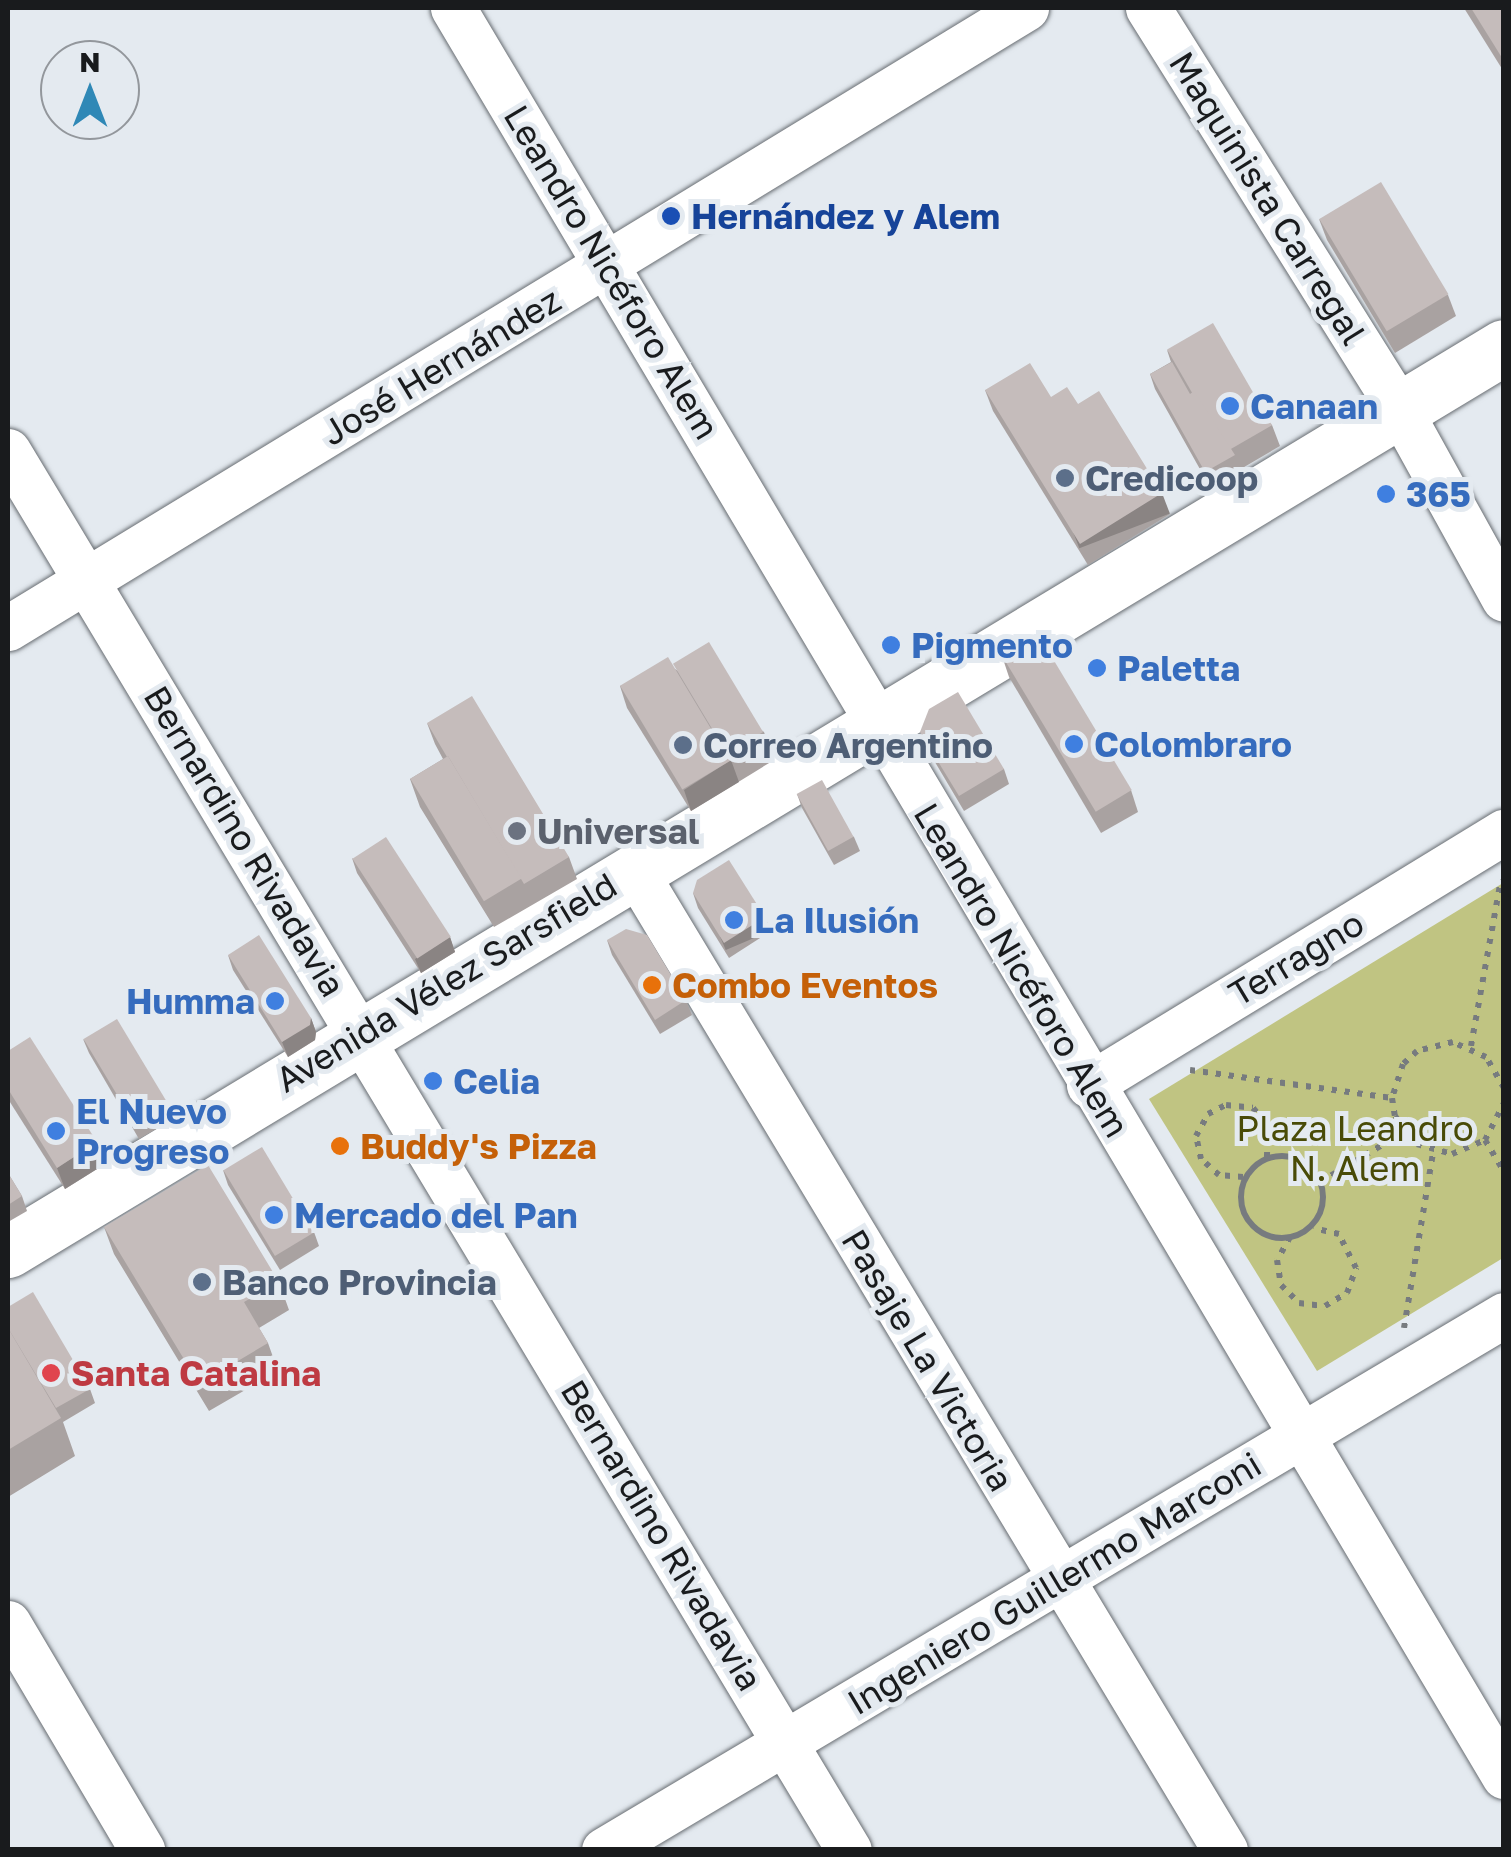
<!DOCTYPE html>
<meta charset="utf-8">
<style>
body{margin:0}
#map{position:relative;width:1511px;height:1857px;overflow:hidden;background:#e4eaf0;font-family:"Golos Text",sans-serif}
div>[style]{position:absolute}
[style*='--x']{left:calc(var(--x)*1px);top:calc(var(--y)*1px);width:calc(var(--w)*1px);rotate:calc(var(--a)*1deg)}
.green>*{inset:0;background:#c0c482}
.path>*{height:6px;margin-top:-3px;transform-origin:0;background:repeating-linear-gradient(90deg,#777b7f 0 5px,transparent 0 13px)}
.path>.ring{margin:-3px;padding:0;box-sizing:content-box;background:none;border:6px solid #777b7f;border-radius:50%}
.roads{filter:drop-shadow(0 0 2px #686d72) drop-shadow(0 0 2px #686d72)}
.minor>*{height:45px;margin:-22.5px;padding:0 22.5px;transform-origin:22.5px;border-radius:22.5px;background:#fff}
.major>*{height:55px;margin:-27.5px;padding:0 27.5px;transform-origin:27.5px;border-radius:27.5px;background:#fff}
.wall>*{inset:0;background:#a9a2a1}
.shaded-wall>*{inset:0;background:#8a8483;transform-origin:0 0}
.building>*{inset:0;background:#c5bcbb;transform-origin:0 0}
.dots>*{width:28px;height:28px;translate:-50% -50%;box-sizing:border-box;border:5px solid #e4eaf0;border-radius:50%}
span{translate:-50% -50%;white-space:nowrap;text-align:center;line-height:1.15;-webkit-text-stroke:10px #e4eaf0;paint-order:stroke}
.street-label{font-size:35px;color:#191b1d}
.transit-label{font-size:35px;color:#164399;font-weight:700}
.left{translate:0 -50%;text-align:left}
.shop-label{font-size:35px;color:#366cbe;font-weight:700}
.right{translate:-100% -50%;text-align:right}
.service-label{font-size:35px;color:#4e5e75;font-weight:700}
.worship-label{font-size:35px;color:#5b616d;font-weight:700}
.food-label{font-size:35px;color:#c56008;font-weight:700}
.park-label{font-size:35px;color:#494b07}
.health-label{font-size:35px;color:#be3a42;font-weight:700}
.frame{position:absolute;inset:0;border:10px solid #191b1d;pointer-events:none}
.north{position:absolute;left:40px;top:40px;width:100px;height:100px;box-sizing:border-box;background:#e4eaf0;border:2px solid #93979c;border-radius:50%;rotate:0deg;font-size:28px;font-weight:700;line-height:40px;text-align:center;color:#191b1d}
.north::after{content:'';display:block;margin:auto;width:35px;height:45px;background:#2f88b6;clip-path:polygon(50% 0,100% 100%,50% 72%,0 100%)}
</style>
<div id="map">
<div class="green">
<i style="clip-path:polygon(1503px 883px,1503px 1258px,1317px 1371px,1149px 1099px)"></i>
</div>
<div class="path">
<i style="--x:1471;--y:1046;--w:169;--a:-79.8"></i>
<i style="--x:1190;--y:1070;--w:204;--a:7.9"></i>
<i style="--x:1504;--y:1088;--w:36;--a:-120"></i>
<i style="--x:1486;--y:1057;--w:36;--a:-156"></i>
<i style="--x:1453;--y:1042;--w:37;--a:166"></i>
<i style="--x:1417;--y:1051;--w:19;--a:137"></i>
<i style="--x:1403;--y:1064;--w:36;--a:108"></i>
<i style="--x:1392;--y:1098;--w:18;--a:81"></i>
<i style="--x:1395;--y:1116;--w:36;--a:52"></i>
<i style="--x:1417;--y:1144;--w:36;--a:16"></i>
<i style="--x:1452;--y:1154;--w:36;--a:-23"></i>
<i style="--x:1485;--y:1140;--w:42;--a:-62.8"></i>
<i style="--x:1485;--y:1140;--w:37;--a:59"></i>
<i class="ring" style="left:1241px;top:1156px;width:76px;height:76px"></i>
<i style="--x:1243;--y:1177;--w:24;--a:-175"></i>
<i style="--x:1219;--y:1175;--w:24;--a:-138"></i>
<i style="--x:1201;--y:1159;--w:24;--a:-102"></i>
<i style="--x:1196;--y:1136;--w:25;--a:-61"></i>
<i style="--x:1208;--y:1114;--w:20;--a:-27"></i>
<i style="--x:1226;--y:1105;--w:27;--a:6"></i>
<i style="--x:1253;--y:1108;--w:23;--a:50"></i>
<i style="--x:1268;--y:1126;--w:33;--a:92"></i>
<i style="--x:1320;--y:1182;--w:98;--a:-30.8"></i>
<i style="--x:1290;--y:1237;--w:26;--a:119"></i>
<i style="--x:1277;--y:1260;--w:25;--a:81"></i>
<i style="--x:1281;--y:1285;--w:25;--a:45"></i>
<i style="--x:1299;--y:1303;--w:26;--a:7"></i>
<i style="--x:1325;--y:1306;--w:26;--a:-31"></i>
<i style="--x:1347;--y:1293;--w:27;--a:-70"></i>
<i style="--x:1356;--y:1268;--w:38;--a:-117"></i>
<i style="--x:1339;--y:1234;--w:26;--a:-167"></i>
<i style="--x:1404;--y:1328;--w:178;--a:-80.6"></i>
</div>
<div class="roads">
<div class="minor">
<i style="--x:453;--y:8;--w:2057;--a:59.27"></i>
<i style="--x:1148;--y:8;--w:471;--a:57.9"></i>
<i style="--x:1398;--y:407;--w:219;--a:61.1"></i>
<i style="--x:8;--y:451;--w:1632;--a:58.99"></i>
<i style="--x:8;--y:628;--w:1192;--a:-31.34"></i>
<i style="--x:633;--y:868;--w:1147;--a:58.92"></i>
<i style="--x:1089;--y:1085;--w:486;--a:-31.4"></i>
<i style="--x:8;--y:1623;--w:264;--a:59.4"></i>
<i style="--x:604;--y:1850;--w:1047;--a:-30.73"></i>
</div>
<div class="major">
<i style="--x:8;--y:1250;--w:1747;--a:-31.12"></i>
</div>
</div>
<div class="wall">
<i style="clip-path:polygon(1464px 8px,1504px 8px,1504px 72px)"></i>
<i style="clip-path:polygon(1319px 219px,1448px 295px,1456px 316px,1395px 353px,1327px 240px)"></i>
<i style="clip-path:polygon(1167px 350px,1272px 425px,1280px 446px,1210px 487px,1155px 389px,1150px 374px,1171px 362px)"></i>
<i style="clip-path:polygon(985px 390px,1051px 397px,1078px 404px,1170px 514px,1088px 565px,993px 411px)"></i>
<i style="clip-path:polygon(1002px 656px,1131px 790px,1138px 812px,1101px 833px,1009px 677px)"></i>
<i style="clip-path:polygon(675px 669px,764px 732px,774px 760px,691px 811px,627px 708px,620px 686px)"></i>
<i style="clip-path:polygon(427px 723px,569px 857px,577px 879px,494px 927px,420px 807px,410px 779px,443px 759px,435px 744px)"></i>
<i style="clip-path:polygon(920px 732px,1004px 769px,1009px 784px,964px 811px,926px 747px)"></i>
<i style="clip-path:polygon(797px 794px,854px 837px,860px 851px,834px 865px,802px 808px)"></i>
<i style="clip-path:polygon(352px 858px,450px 937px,455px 952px,421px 973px,357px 873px)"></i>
<i style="clip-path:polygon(693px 893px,765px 917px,771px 931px,729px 958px,698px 908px)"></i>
<i style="clip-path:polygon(607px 940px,686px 1000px,692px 1015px,660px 1034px,612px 955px)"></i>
<i style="clip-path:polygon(228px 955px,311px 1018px,316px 1032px,315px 1040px,288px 1057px,233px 970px)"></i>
<i style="clip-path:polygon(83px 1039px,168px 1104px,173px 1119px,139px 1139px,89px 1053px)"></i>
<i style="clip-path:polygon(8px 1051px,105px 1164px,65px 1189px,8px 1099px)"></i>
<i style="clip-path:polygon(223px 1170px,314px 1232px,319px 1246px,280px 1270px,228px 1185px)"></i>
<i style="clip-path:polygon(8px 1173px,22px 1196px,27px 1211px,8px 1222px)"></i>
<i style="clip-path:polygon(104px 1227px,279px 1282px,289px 1310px,259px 1328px,268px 1343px,278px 1371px,209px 1411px,114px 1254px)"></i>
<i style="clip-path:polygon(8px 1307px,90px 1389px,95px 1403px,63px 1422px,75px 1456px,8px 1497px)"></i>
</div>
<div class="shaded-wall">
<i style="left:1162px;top:493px;width:22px;height:97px;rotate:69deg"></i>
<i style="clip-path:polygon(731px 760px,739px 782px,691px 811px,684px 790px)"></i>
<i style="left:765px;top:917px;width:15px;height:49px;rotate:67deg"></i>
<i style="clip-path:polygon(450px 937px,455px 952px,421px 973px,415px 959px)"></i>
<i style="clip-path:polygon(311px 1018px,316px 1032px,315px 1040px,288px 1057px,282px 1042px)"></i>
<i style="clip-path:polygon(97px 1142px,105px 1164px,65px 1189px,57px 1168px)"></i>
</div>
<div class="building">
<i style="clip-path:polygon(1471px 8px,1504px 8px,1504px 61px)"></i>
<i style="left:1381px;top:182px;width:131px;height:72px;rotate:59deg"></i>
<i style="left:1213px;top:323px;width:118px;height:53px;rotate:60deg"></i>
<i style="clip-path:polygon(1172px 362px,1190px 394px,1194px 391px,1235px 455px,1205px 472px,1150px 374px)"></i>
<i style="clip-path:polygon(1030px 363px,1051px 397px,1067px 387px,1078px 404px,1099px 391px,1162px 493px,1080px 544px,985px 390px)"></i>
<i style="left:1038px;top:634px;width:182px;height:42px;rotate:59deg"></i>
<i style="left:709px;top:642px;width:105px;height:42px;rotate:59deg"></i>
<i style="left:668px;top:657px;width:121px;height:56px;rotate:59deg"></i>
<i style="clip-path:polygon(958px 692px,1004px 769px,959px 796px,920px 732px,929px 709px)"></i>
<i style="clip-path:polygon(472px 696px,569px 857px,524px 884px,448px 756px,447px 757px,427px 723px)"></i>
<i style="left:448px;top:756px;width:143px;height:44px;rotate:59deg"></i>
<i style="left:822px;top:780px;width:65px;height:29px;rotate:61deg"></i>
<i style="left:386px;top:837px;width:119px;height:40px;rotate:57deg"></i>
<i style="clip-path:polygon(729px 860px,765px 917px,724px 943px,693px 893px,697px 880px)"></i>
<i style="clip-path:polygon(626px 929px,647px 935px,686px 1000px,655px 1020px,607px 940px)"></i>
<i style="clip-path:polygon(259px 935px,311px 1018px,310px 1025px,282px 1042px,228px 955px)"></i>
<i style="left:117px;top:1019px;width:99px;height:39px;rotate:59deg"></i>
<i style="clip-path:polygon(30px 1037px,97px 1142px,57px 1168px,8px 1089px,8px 1051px)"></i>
<i style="left:262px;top:1147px;width:100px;height:45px;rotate:59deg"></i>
<i style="clip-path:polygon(208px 1165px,279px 1282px,244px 1302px,268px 1343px,199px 1384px,104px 1227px)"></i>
<i style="clip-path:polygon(8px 1173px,22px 1196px,8px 1205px)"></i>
<i style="clip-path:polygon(33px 1292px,90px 1389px,56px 1408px,8px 1328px,8px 1307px)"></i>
<i style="clip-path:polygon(8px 1328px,61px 1418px,8px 1450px)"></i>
</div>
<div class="dots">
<i style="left:671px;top:216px;background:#1a4fb4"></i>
<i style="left:1230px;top:406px;background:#3f7fe0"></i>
<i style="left:1065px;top:478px;background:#5c6f8a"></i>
<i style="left:1386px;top:494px;background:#3f7fe0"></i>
<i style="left:891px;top:645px;background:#3f7fe0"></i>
<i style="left:1097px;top:668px;background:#3f7fe0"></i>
<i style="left:1074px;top:744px;background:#3f7fe0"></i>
<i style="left:683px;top:745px;background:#5c6f8a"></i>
<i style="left:517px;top:831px;background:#6b7280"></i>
<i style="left:734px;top:920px;background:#3f7fe0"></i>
<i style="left:652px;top:985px;background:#e8710a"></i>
<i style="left:275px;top:1001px;background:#3f7fe0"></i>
<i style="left:433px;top:1081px;background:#3f7fe0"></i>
<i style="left:56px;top:1131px;background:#3f7fe0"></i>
<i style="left:340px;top:1146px;background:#e8710a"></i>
<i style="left:274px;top:1215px;background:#3f7fe0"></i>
<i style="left:202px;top:1282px;background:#5c6f8a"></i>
<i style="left:51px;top:1373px;background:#e0444e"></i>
</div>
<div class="street-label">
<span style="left:1268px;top:198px;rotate:58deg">Maquinista Carregal</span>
<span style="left:612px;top:272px;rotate:59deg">Leandro Nicéforo Alem</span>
<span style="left:441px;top:366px;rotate:-31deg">José Hernández</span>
<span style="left:245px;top:841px;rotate:59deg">Bernardino Rivadavia</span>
<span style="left:1296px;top:958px;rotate:-31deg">Terragno</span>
<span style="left:1022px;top:970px;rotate:59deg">Leandro Nicéforo Alem</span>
<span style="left:446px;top:982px;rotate:-31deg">Avenida Vélez Sarsfield</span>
<span style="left:928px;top:1360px;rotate:59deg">Pasaje La Victoria</span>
<span style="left:662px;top:1535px;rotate:59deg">Bernardino Rivadavia</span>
<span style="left:1054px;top:1583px;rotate:-31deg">Ingeniero Guillermo Marconi</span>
</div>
<div class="transit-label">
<span class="left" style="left:691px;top:216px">Hernández y Alem</span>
</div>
<div class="shop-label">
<span class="left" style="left:1250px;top:406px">Canaan</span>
<span class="left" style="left:1406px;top:494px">365</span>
<span class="left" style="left:911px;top:645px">Pigmento</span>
<span class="left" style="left:1117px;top:668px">Paletta</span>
<span class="left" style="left:1094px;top:744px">Colombraro</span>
<span class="left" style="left:754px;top:920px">La Ilusión</span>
<span class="right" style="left:255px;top:1001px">Humma</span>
<span class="left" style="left:453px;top:1081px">Celia</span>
<span class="left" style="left:76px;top:1131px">El Nuevo<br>Progreso</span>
<span class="left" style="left:294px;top:1215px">Mercado del Pan</span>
</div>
<div class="service-label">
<span class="left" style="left:1085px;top:478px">Credicoop</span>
<span class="left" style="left:703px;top:745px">Correo Argentino</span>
<span class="left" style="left:222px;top:1282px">Banco Provincia</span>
</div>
<div class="worship-label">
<span class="left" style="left:537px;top:831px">Universal</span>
</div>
<div class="food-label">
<span class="left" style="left:672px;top:985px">Combo Eventos</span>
<span class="left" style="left:360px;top:1146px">Buddy's Pizza</span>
</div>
<div class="park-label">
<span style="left:1355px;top:1148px">Plaza Leandro<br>N. Alem</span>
</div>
<div class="health-label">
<span class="left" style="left:71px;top:1373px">Santa Catalina</span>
</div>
<div class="frame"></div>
<div class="north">N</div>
</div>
